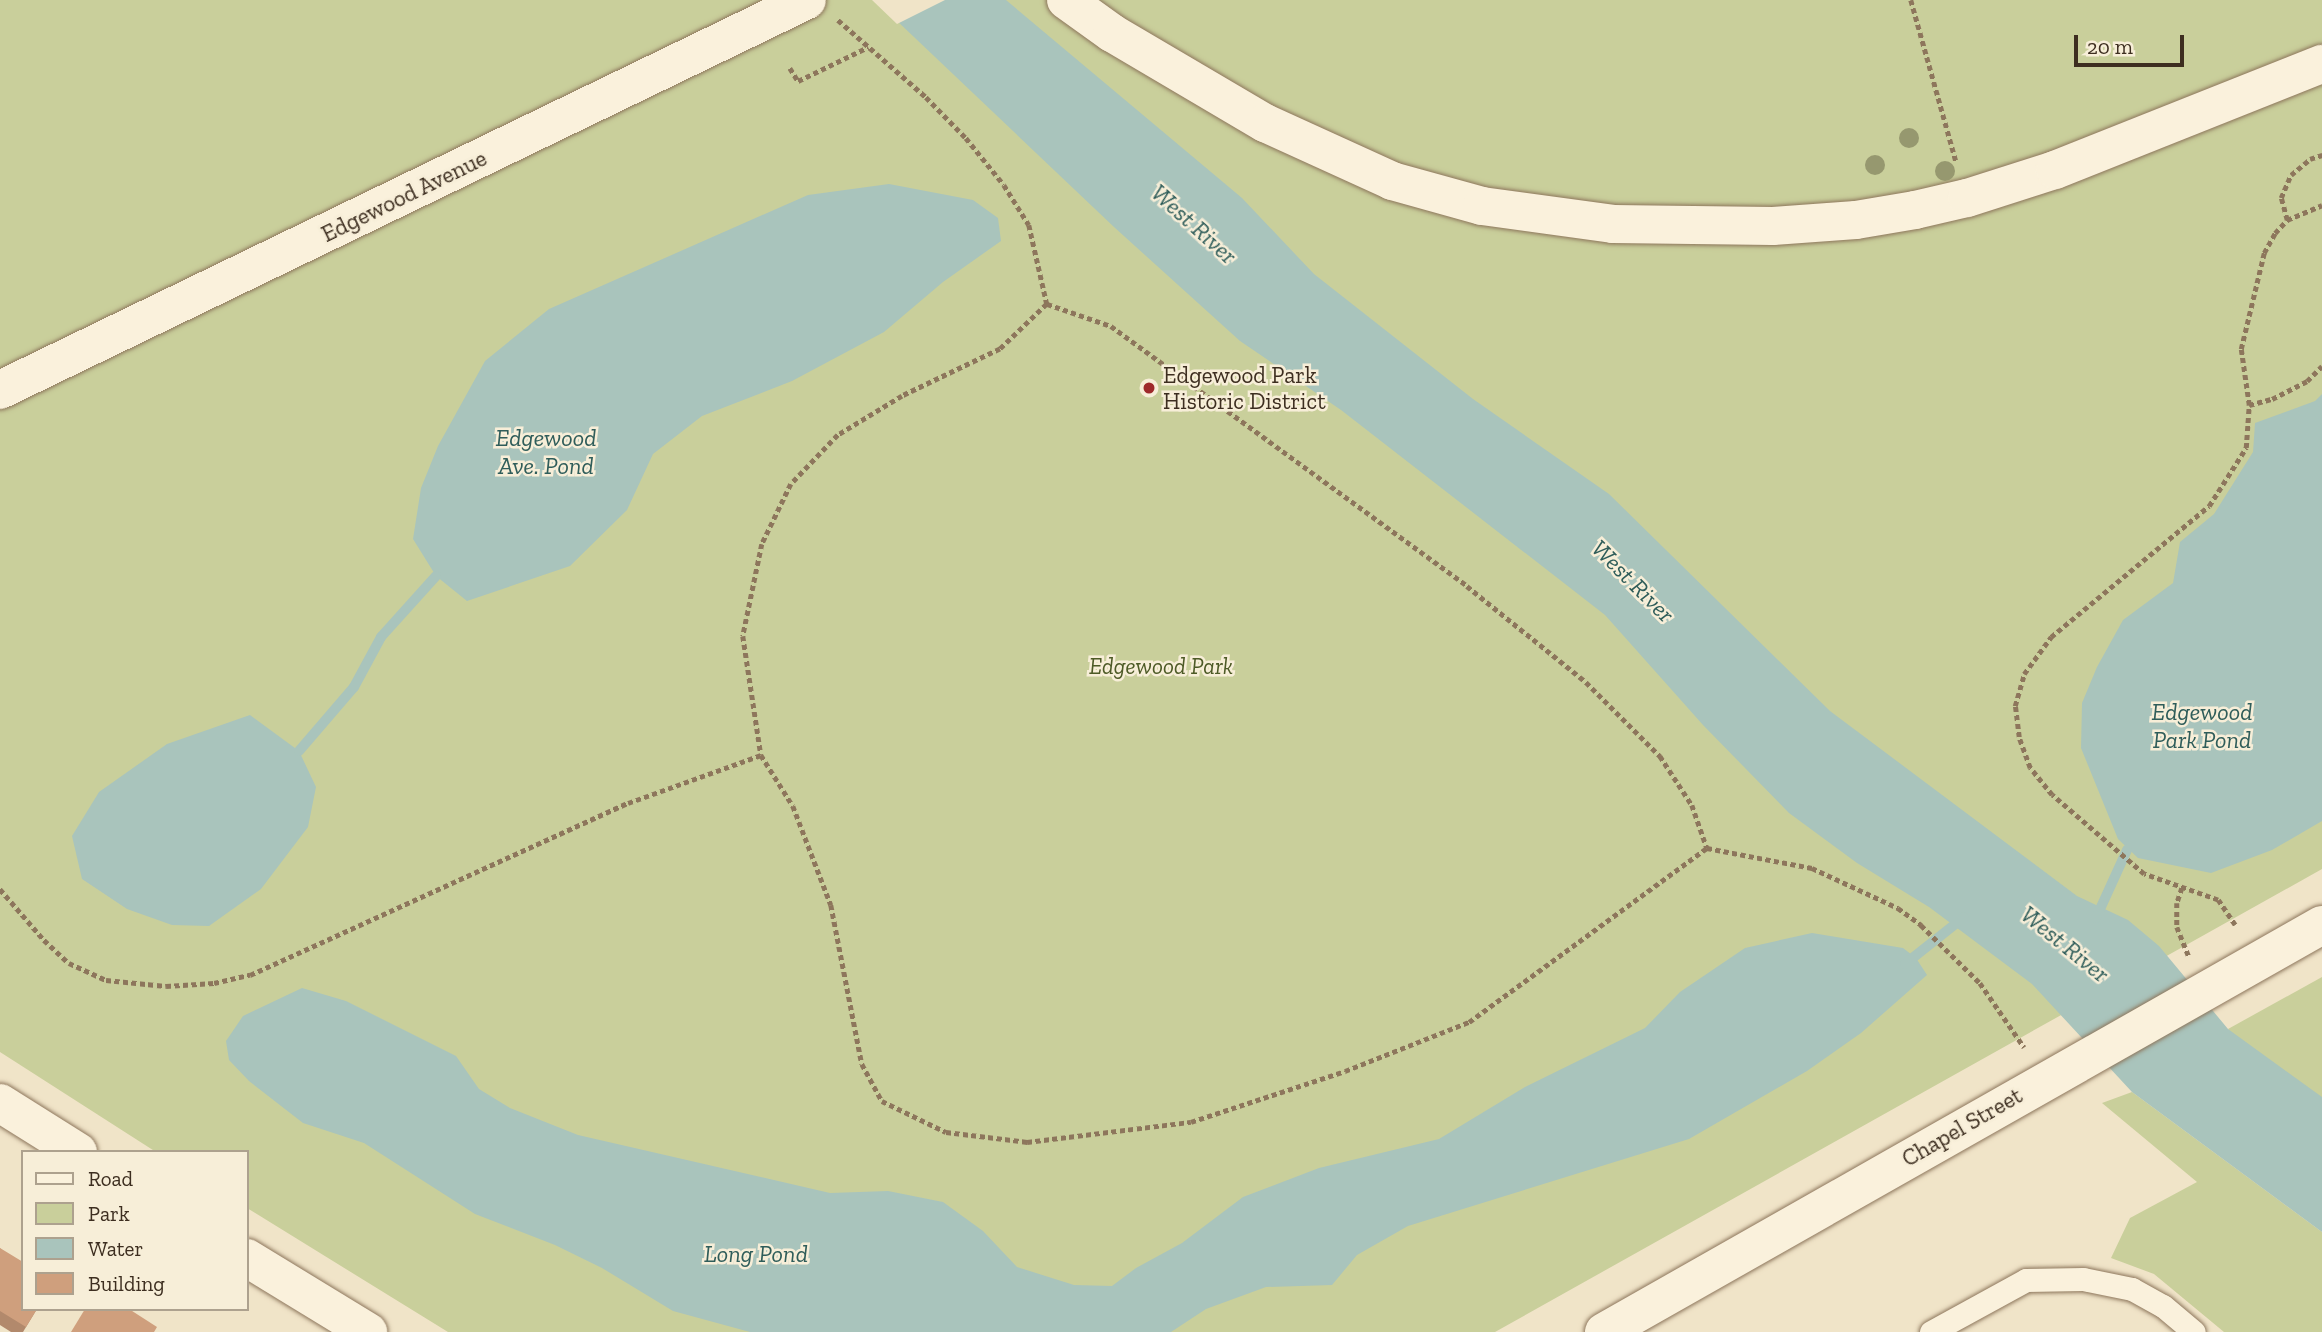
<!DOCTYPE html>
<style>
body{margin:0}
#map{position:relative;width:2322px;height:1332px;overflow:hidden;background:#f0e4c8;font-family:"Zilla Slab",serif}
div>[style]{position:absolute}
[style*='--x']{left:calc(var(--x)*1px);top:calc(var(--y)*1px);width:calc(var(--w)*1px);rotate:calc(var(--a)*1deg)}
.green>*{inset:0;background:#c9cf9b}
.water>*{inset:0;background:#a9c4bc}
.pier>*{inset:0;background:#f0e4c8}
.stream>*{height:10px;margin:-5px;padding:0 5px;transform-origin:5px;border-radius:5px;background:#a9c4bc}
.path>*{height:4.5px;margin-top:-2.25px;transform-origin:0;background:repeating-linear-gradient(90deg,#8d765c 0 5px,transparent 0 8.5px)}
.roads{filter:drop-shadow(0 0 2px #8d765c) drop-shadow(0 0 2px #8d765c)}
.lane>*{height:23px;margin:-11.5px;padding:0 11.5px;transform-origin:11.5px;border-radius:11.5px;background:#faf1dc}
.street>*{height:38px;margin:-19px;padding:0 19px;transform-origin:19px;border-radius:19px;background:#faf1dc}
.secondary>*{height:38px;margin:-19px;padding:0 19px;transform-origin:19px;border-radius:19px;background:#faf1dc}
.trees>*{width:20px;height:20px;margin:-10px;border-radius:50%;background:#96986f}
.wall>*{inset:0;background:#b2896c}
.building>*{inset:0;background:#cf9f7d}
.dots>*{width:19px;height:19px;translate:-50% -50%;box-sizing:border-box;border:4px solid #f7eed8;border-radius:50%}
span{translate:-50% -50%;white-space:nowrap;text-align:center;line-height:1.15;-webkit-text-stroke:5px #f7eed8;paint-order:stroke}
.street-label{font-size:23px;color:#3d2e20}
.poi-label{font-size:23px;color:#3d2e20}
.left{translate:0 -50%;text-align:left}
.park-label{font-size:23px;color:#4d5a26;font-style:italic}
.water-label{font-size:24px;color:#2f5d5a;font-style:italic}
.legend{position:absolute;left:21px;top:1150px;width:228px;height:161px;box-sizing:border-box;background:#f7eed8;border:2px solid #ada18e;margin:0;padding:9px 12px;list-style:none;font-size:21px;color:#3d2e20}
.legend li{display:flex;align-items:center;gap:14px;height:35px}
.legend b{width:35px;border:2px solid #ada18e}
.scale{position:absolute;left:2074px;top:35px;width:110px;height:32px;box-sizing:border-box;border:4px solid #3d2e20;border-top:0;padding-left:9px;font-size:21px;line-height:24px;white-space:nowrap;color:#3d2e20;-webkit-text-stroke:5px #f7eed8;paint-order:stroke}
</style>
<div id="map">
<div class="green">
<i style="clip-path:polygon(0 0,2322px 0,2322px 869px,1495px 1332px,448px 1332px,247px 1208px,247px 1152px,156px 1152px,0 1052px)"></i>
<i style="clip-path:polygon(2322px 977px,2322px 1160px,2228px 1029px)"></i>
<i style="clip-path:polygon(2132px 1092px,2322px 1232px,2322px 1332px,2224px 1332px,2154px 1274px,2111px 1258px,2130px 1218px,2197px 1182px,2102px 1103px)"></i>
</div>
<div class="water">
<i style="clip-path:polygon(875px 0,1006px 0,1242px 198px,1314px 274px,1473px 399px,1609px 494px,1830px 711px,2077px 896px,2128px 920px,2159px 946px,2228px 1029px,2322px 1097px,2322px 1232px,2132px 1092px,2032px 984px,1929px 907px,1857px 863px,1789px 813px,1703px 725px,1605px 615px,1341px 410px,1240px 341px,1114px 227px)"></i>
<i style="clip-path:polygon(889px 184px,973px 200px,998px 218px,1001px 241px,943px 282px,884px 332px,792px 381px,702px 416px,653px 454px,627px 510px,570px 566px,467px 601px,436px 576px,413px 539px,421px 488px,438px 446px,485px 361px,549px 309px,808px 195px)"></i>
<i style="clip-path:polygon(2322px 394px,2322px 821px,2272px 850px,2211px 873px,2138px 858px,2118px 839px,2081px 748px,2082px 703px,2097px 667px,2123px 620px,2173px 583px,2180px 542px,2214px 514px,2253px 452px,2255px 423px,2315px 401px)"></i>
<i style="clip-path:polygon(250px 715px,299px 751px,316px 787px,308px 827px,261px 889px,209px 926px,172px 925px,127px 909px,82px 879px,72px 836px,99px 792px,167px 744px)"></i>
<i style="clip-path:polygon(1812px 933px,1903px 948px,1916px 958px,1927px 975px,1861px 1033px,1807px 1071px,1689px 1139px,1408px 1226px,1357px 1255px,1332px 1285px,1266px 1287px,1206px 1309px,1171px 1332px,750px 1332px,673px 1311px,602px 1268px,555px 1245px,475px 1214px,364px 1143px,303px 1123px,249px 1081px,229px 1060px,226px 1041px,243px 1016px,302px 988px,346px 1001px,456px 1056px,479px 1089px,510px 1108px,578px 1135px,830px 1193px,888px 1191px,943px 1202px,983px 1231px,1017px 1267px,1074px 1285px,1112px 1286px,1136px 1268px,1182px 1243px,1243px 1197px,1319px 1168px,1439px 1139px,1525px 1087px,1645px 1028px,1680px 992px,1745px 948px)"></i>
</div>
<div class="pier">
<i style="clip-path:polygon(872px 0,945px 0,897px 24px)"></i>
</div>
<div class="stream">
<i style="--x:299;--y:751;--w:84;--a:-49.3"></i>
<i style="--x:354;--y:687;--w:57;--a:-61.6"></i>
<i style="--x:381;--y:637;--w:82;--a:-48"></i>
<i style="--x:2096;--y:918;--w:75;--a:-65.5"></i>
<i style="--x:1905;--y:964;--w:75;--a:-38.5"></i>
</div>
<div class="path">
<i style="--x:1911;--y:0;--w:167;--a:74.4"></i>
<i style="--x:838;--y:20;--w:117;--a:41.2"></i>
<i style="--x:926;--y:97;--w:57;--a:45.7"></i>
<i style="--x:966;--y:138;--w:60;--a:51"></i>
<i style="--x:1004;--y:185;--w:47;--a:58"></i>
<i style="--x:1029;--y:225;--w:81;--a:77.2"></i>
<i style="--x:790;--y:68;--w:15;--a:58"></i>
<i style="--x:798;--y:81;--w:78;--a:-25.9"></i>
<i style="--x:2287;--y:220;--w:23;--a:-105"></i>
<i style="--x:2281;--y:198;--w:25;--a:-67"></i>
<i style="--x:2291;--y:175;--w:25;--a:-40"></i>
<i style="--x:2310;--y:159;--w:13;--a:-18"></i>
<i style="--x:1047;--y:304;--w:65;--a:136.2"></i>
<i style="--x:1000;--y:349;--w:109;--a:154.4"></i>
<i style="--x:902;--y:396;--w:75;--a:148.6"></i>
<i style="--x:838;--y:435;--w:68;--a:133.8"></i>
<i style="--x:791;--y:484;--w:67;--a:115.8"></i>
<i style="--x:762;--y:544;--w:94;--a:101.7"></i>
<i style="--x:743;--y:636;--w:120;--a:81.4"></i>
<i style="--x:761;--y:755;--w:60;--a:57.9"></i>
<i style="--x:793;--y:806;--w:106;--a:69"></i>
<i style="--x:831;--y:905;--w:162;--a:79"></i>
<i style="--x:862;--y:1064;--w:42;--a:61.6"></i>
<i style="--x:882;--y:1101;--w:71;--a:25.8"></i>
<i style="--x:946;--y:1132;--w:82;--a:7"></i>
<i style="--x:1027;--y:1142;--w:165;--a:-7"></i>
<i style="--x:1191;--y:1122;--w:162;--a:-18.3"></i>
<i style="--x:1345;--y:1071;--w:133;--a:-21.6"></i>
<i style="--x:1469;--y:1022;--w:295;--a:-36.2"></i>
<i style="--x:1707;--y:848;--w:107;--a:10.8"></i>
<i style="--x:1812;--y:868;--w:95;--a:24.9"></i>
<i style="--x:1898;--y:908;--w:29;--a:36"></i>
<i style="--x:1921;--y:925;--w:83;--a:44.5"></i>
<i style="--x:1980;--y:983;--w:78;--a:55.5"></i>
<i style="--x:1047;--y:304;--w:68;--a:19"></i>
<i style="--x:1111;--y:326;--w:441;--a:36.1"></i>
<i style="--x:1467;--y:586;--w:153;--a:38.9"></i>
<i style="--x:1586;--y:682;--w:105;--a:45"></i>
<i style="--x:1660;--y:756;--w:59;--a:56.9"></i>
<i style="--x:1692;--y:805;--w:46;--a:70.8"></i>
<i style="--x:2249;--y:405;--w:24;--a:-15"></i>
<i style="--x:2272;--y:399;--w:39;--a:-27"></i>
<i style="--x:2307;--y:381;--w:21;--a:-45"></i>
<i style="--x:2182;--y:888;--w:16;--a:108"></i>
<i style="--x:2177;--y:903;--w:24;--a:90"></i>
<i style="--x:2177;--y:927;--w:32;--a:68"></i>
<i style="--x:0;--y:889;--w:67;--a:49.2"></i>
<i style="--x:44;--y:940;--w:34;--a:43"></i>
<i style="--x:69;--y:963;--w:41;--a:24.7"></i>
<i style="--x:106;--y:980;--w:60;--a:5.7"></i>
<i style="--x:166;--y:986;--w:48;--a:-3.6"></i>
<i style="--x:214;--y:983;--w:37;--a:-13"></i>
<i style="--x:250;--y:975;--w:415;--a:-24.5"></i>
<i style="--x:628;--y:803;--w:141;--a:-19.8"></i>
<i style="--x:2235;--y:925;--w:30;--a:-124"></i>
<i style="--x:2218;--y:900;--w:78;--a:-160.6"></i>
<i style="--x:2144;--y:874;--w:121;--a:-139.3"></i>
<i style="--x:2052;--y:795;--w:35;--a:-129"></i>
<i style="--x:2030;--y:768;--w:33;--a:-110"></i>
<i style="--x:2019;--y:737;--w:31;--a:-97"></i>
<i style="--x:2015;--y:706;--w:33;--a:-74"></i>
<i style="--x:2024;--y:674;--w:46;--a:-53.9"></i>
<i style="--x:2051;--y:637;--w:205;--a:-39.7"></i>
<i style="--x:2209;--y:506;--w:69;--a:-57.5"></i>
<i style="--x:2246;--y:448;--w:43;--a:-86"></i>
<i style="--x:2249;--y:405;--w:57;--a:-98.1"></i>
<i style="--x:2241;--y:349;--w:99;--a:-76.5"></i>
<i style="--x:2264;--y:253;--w:23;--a:-61"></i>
<i style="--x:2275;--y:233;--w:18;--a:-47"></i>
<i style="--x:2287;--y:220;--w:38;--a:-23"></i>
</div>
<div class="roads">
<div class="lane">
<i style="--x:1931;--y:1332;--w:108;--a:-28.7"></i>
<i style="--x:2026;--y:1280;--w:57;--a:-1"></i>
<i style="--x:2083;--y:1279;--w:50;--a:11.5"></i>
<i style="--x:2132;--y:1289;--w:35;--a:29"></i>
<i style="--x:2163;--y:1306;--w:40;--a:40"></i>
</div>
<div class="street">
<i style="--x:1066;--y:0;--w:57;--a:35.7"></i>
<i style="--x:1112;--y:33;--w:178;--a:30.5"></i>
<i style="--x:1265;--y:123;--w:140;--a:24.5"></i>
<i style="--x:1392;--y:181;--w:93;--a:15.5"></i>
<i style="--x:1482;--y:206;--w:132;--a:7.8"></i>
<i style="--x:1613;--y:224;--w:160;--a:0.7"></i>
<i style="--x:1773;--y:226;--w:83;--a:-4.1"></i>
<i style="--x:1856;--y:220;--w:60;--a:-9.6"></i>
<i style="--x:1915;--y:210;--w:53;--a:-13"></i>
<i style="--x:1967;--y:198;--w:92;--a:-17.7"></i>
<i style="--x:2055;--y:170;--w:287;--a:-21.7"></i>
<i style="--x:0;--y:1103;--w:92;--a:32.1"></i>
<i style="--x:247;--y:1258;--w:142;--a:31.4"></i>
</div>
<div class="secondary">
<i style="--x:0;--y:390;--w:896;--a:-25.79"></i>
<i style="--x:1604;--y:1332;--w:825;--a:-29.55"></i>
</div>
</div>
<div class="trees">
<i style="left:1909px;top:138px"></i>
<i style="left:1875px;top:165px"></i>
<i style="left:1945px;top:171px"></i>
</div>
<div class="wall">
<i style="clip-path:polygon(0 1248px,37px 1309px,23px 1332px,11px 1332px,0 1325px)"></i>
</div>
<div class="building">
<i style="clip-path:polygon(0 1248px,23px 1262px,23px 1309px,37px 1309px,26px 1327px,0 1311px)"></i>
<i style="clip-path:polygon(85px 1309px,129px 1309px,157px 1327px,154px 1332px,71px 1332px)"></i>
</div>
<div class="dots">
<i style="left:1149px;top:388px;background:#9e2a2b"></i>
</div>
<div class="street-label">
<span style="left:404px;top:196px;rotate:-26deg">Edgewood Avenue</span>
<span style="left:1962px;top:1127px;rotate:-30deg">Chapel Street</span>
</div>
<div class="poi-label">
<span class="left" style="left:1163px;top:388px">Edgewood Park<br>Historic District</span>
</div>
<div class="park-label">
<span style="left:1161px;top:666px">Edgewood Park</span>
</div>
<div class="water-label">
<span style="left:1194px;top:224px;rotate:42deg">West River</span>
<span style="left:546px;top:452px">Edgewood<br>Ave. Pond</span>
<span style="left:1633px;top:581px;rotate:45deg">West River</span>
<span style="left:2202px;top:726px">Edgewood<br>Park Pond</span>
<span style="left:2065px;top:944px;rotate:39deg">West River</span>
<span style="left:756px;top:1254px">Long Pond</span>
</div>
<ul class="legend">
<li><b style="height:9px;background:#faf1dc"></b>Road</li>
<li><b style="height:19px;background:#c9cf9b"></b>Park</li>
<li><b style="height:19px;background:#a9c4bc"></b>Water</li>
<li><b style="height:19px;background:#cf9f7d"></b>Building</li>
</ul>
<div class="scale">20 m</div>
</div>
